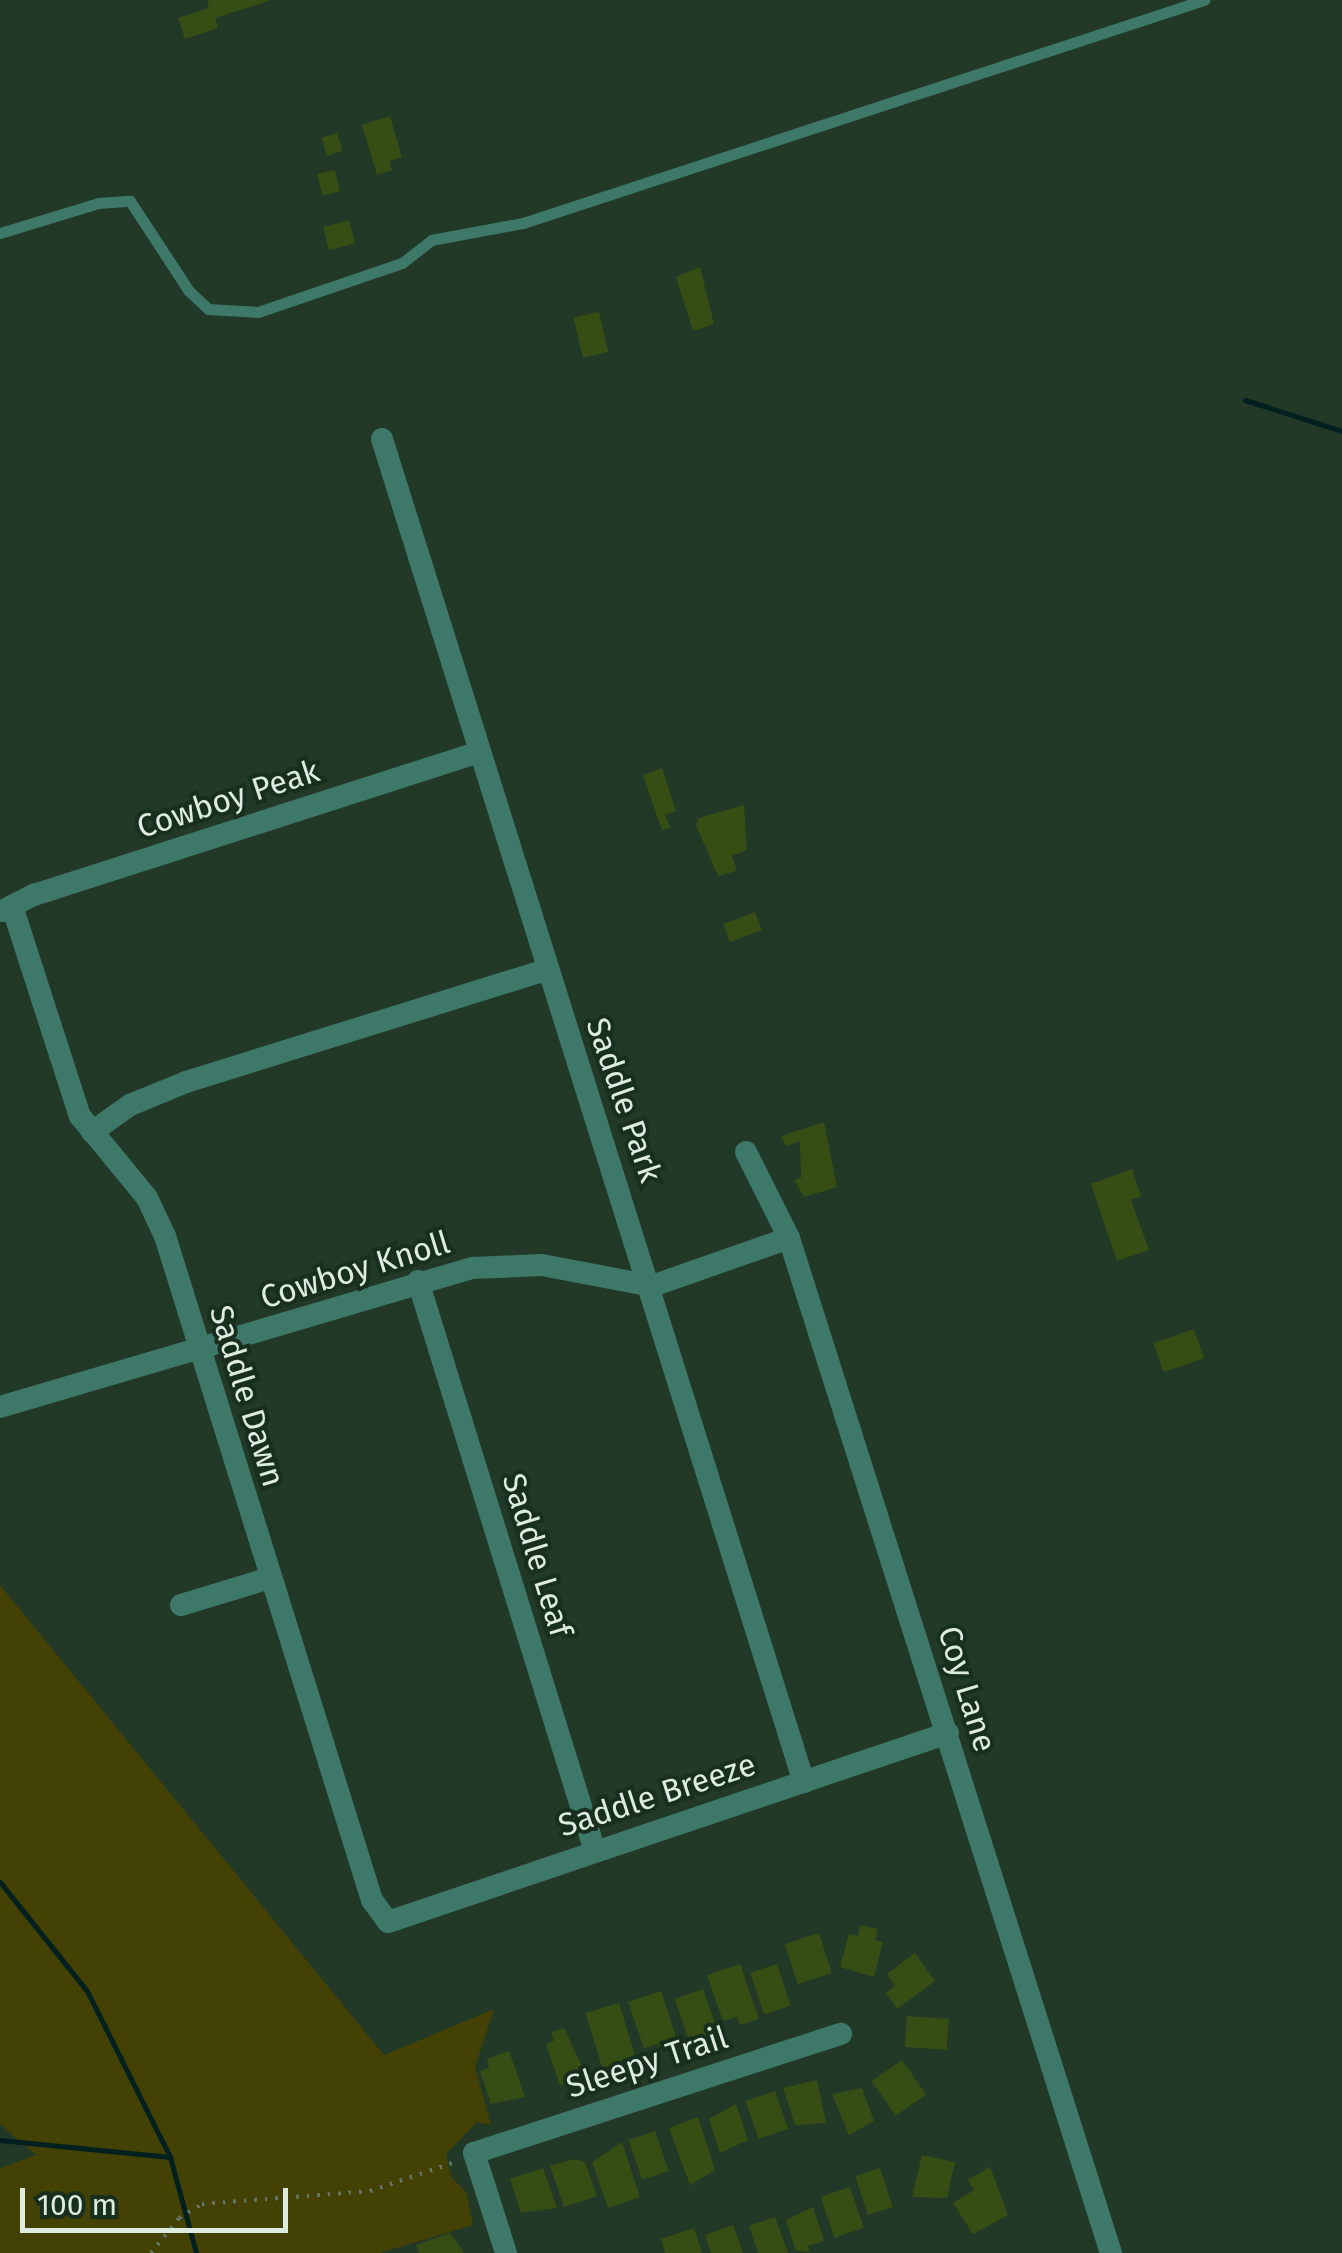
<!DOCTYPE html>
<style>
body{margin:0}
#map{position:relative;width:1342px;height:2253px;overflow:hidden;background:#223928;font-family:"Fira Sans",sans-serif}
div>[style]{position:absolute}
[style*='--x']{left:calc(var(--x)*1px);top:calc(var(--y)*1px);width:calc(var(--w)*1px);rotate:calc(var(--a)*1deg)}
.green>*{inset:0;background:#434104}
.stream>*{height:5px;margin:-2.5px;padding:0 2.5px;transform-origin:2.5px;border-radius:2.5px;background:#022020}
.building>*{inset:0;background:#364e14;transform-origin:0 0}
.path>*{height:4px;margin-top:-2px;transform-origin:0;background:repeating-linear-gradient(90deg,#627667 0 2.5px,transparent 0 10.5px)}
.service>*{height:11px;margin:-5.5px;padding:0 5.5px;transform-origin:5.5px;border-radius:5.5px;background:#3e7869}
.minor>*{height:22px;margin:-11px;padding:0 11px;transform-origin:11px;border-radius:11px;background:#3e7869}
span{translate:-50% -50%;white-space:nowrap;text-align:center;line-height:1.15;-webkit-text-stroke:8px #182f1e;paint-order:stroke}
.street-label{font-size:32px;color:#ddebe0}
.scale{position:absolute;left:20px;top:2188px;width:268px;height:45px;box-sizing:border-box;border:5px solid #ddebe0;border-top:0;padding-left:12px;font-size:30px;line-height:35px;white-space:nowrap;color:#ddebe0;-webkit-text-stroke:8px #182f1e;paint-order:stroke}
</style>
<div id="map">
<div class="green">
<i style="clip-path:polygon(0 1585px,384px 2055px,494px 2009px,475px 2067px,491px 2125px,477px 2122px,446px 2154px,451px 2177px,466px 2192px,473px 2225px,380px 2253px,0 2253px,0 2168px,36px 2155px,0 2124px)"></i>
</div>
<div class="stream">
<i style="--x:1245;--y:400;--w:102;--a:17.7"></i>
<i style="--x:0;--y:1882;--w:139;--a:51.4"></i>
<i style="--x:87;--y:1991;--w:186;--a:63.4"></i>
<i style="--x:170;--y:2157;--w:99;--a:74.8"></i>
<i style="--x:0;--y:2140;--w:171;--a:5.7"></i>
</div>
<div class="building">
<i style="clip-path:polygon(207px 0,268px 0,269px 1px,215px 18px,218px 28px,185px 39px,178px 18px,209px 8px)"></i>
<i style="clip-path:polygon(390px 116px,402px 157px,389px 161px,392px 170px,377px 175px,362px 125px)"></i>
<i style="left:337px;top:133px;width:19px;height:16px;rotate:74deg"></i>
<i style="left:335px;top:170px;width:22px;height:18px;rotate:77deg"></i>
<i style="left:349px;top:220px;width:24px;height:27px;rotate:75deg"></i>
<i style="clip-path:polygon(700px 267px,714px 324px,693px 331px,676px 277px)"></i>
<i style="left:599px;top:312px;width:41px;height:26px;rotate:77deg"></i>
<i style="clip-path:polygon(662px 768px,676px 811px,665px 815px,670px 828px,662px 830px,643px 775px)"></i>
<i style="clip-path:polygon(744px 805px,747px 850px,732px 856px,737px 871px,718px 876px,696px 825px,699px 818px)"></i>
<i style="left:755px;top:912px;width:19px;height:34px;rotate:69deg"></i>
<i style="clip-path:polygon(824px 1122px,837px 1187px,804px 1197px,794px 1180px,801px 1178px,800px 1141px,786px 1146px,781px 1136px)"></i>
<i style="clip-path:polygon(1132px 1169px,1141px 1196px,1131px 1200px,1149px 1250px,1117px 1261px,1091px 1184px)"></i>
<i style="left:1194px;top:1329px;width:31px;height:43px;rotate:71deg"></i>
<i style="clip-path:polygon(860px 1925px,878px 1929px,875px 1940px,883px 1942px,874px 1977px,840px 1967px,849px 1934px,858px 1936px)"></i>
<i style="left:819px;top:1933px;width:42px;height:36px;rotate:72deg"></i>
<i style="clip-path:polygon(915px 1953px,935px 1981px,897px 2009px,886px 1993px,895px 1986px,887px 1974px)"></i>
<i style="clip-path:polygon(740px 1964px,759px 2019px,740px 2025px,737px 2017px,723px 2021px,707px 1975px)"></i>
<i style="left:777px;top:1964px;width:44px;height:28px;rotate:72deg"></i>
<i style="left:703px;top:1989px;width:46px;height:30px;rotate:71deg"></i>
<i style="clip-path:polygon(661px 1991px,679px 2046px,660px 2052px,658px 2044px,644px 2048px,628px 2002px)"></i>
<i style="left:619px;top:2003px;width:57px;height:35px;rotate:73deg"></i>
<i style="left:907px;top:2016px;width:42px;height:31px;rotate:4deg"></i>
<i style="clip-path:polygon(564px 2028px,587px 2077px,560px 2085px,546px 2044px,554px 2041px,551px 2032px)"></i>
<i style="clip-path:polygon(509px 2051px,525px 2097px,491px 2104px,480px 2071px,489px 2068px,487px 2059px)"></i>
<i style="left:902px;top:2060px;width:42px;height:37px;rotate:55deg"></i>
<i style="clip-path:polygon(817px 2080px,826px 2123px,795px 2125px,783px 2088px)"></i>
<i style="clip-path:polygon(862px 2088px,874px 2121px,849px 2135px,832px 2094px)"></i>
<i style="left:775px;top:2091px;width:40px;height:31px;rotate:71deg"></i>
<i style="clip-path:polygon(736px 2104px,748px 2140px,720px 2153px,709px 2119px)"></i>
<i style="clip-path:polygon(698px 2117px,715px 2170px,690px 2185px,669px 2128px)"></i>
<i style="left:655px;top:2131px;width:42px;height:28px;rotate:71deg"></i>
<i style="clip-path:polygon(622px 2142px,640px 2197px,608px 2208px,592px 2162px)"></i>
<i style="clip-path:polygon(922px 2155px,955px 2162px,947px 2198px,912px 2197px)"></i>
<i style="clip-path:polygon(575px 2159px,585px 2162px,597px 2196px,564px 2207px,550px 2166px)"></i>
<i style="clip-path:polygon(990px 2167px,1008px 2215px,973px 2234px,953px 2203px,974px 2190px,968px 2180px)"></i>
<i style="clip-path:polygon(543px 2168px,557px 2208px,521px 2213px,510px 2179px)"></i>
<i style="left:880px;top:2168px;width:41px;height:26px;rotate:72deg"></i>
<i style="left:850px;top:2187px;width:43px;height:31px;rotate:71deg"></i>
<i style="clip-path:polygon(813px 2207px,824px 2241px,808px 2246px,810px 2252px,796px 2251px,786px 2220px)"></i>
<i style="clip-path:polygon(775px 2217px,788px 2253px,758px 2253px,749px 2226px)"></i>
<i style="clip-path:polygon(733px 2225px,743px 2253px,711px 2253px,705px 2235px)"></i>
<i style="clip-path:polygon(694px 2228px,702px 2253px,665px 2253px,661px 2239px)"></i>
<i style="clip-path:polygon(450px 2233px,464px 2253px,419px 2253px,416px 2245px)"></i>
</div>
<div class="path">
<i style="--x:151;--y:2253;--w:45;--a:-51.3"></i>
<i style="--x:179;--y:2218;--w:27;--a:-31"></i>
<i style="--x:202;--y:2204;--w:169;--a:-4.4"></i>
<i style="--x:370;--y:2191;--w:90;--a:-18.8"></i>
</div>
<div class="service">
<i style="--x:0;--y:233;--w:102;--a:-17"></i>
<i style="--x:98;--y:203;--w:32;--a:-4"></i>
<i style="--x:130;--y:201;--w:108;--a:56.8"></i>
<i style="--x:189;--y:291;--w:26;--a:43"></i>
<i style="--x:208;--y:309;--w:50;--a:3.4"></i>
<i style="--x:258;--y:312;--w:152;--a:-18.8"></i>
<i style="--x:402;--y:263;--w:37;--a:-38"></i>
<i style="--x:431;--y:240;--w:94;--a:-10.5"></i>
<i style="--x:523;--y:223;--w:717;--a:-18.13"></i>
</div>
<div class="minor">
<i style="--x:382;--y:439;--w:1408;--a:72.56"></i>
<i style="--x:12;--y:906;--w:221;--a:72.1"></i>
<i style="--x:80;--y:1116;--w:106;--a:50.7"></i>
<i style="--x:147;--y:1198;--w:42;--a:64.7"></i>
<i style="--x:165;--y:1236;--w:696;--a:72.69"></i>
<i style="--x:372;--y:1900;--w:27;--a:54"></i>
<i style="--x:388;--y:1922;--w:591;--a:-18.65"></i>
<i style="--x:2;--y:911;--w:36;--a:-27"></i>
<i style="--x:34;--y:895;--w:465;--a:-17.8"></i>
<i style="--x:92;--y:1132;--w:47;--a:-35.4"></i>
<i style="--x:130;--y:1105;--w:61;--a:-22.3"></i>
<i style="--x:186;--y:1082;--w:376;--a:-17.3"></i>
<i style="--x:746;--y:1152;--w:96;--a:63.4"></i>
<i style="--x:789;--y:1238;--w:1065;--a:72.4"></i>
<i style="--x:418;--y:1281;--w:594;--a:72.76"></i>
<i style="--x:0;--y:1407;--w:493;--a:-16.4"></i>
<i style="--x:473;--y:1268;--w:69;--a:-2.5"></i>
<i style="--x:542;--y:1265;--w:112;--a:10.8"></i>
<i style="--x:652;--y:1286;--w:145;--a:-19.3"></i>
<i style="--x:181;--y:1605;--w:93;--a:-16.9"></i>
<i style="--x:506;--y:2253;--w:105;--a:-107.7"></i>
<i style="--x:474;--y:2153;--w:386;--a:-18"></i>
</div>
<div class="street-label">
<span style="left:228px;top:799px;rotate:-18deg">Cowboy Peak</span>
<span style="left:624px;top:1100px;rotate:71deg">Saddle Park</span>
<span style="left:355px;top:1270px;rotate:-17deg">Cowboy Knoll</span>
<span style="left:247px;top:1396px;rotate:73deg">Saddle Dawn</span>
<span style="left:537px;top:1555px;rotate:73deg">Saddle Leaf</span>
<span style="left:967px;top:1689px;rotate:73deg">Coy Lane</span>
<span style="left:657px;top:1795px;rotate:-18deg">Saddle Breeze</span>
<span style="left:647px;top:2062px;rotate:-18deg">Sleepy Trail</span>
</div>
<div class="scale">100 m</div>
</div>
